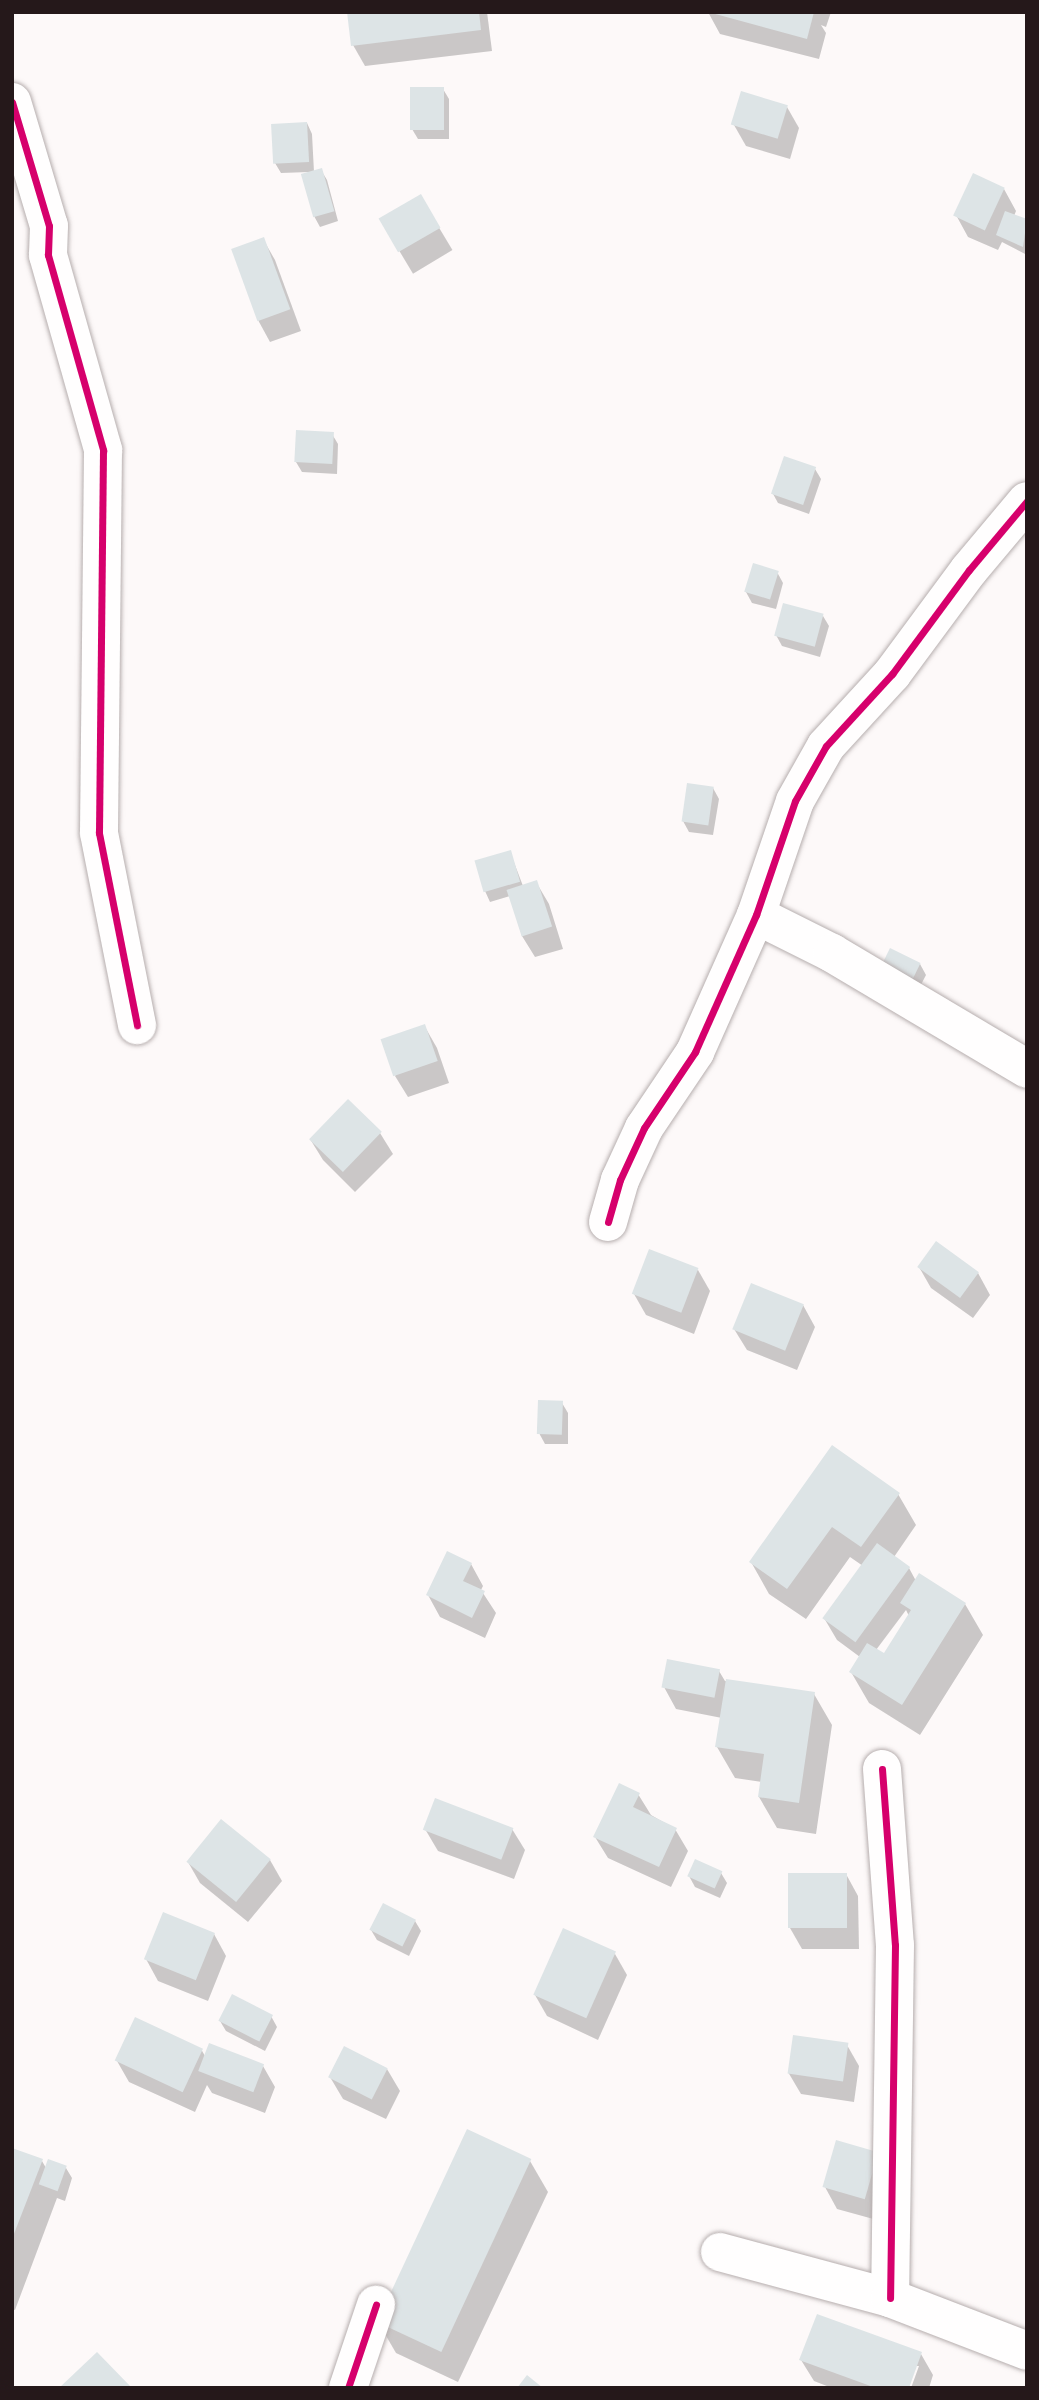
<!DOCTYPE html>
<style>
body{margin:0}
#map{position:relative;width:1039px;height:2400px;overflow:hidden;background:#fdf9f9;font-family:"Times New Roman",serif}
div>[style]{position:absolute}
[style*='--x']{left:calc(var(--x)*1px);top:calc(var(--y)*1px);width:calc(var(--w)*1px);rotate:calc(var(--a)*1deg)}
.shadow>*{inset:0;background:#0003;transform-origin:0 0}
.building>*{inset:0;background:#dde4e6;transform-origin:0 0}
.roads{filter:drop-shadow(0 0 2px #b6aeae) drop-shadow(0 0 2px #b6aeae)}
.street>*{height:38px;margin:-19px;padding:0 19px;transform-origin:19px;border-radius:19px;background:#fffefe}
.cycleway>*{height:7px;margin:-3.5px;padding:0 3.5px;transform-origin:3.5px;border-radius:3.5px;background:#d6006c}
span{translate:-50% -50%;white-space:nowrap;text-align:center;line-height:1.15;-webkit-text-stroke:5px #fff;paint-order:stroke}
.frame{position:absolute;inset:0;border:14px solid #25181a;pointer-events:none}
</style>
<div id="map">
<div class="shadow">
<i style="clip-path:polygon(349px 12px,487px 12px,492px 51px,365px 66px,353px 45px)"></i>
<i style="clip-path:polygon(708px 12px,831px 12px,826px 27px,821px 25px,826px 33px,819px 59px,720px 34px)"></i>
<i style="clip-path:polygon(443px 89px,449px 99px,449px 139px,418px 139px,412px 129px)"></i>
<i style="clip-path:polygon(787px 107px,799px 128px,790px 159px,746px 146px,734px 125px)"></i>
<i style="clip-path:polygon(307px 123px,312px 134px,314px 172px,321px 170px,327px 180px,338px 221px,320px 227px,314px 216px,309px 172px,281px 173px,275px 163px)"></i>
<i style="clip-path:polygon(1004px 189px,1016px 211px,1014px 216px,1027px 221px,1027px 255px,1002px 242px,998px 250px,968px 237px,956px 215px)"></i>
<i style="left:420px;top:196px;width:63px;height:46px;rotate:59deg"></i>
<i style="clip-path:polygon(263px 239px,275px 260px,301px 331px,270px 342px,258px 320px)"></i>
<i style="clip-path:polygon(332px 434px,338px 444px,337px 474px,302px 472px,296px 462px)"></i>
<i style="clip-path:polygon(815px 469px,821px 479px,809px 514px,778px 503px,772px 492px)"></i>
<i style="clip-path:polygon(777px 572px,783px 583px,776px 609px,752px 603px,746px 592px)"></i>
<i style="clip-path:polygon(823px 616px,829px 626px,820px 657px,782px 646px,776px 635px)"></i>
<i style="clip-path:polygon(713px 788px,719px 799px,713px 835px,689px 832px,683px 821px)"></i>
<i style="clip-path:polygon(510px 852px,523px 886px,536px 882px,549px 904px,563px 949px,535px 957px,522px 936px,510px 896px,490px 902px,485px 891px)"></i>
<i style="clip-path:polygon(920px 964px,926px 975px,914px 998px,879px 974px)"></i>
<i style="clip-path:polygon(425px 1027px,437px 1048px,449px 1083px,408px 1097px,395px 1076px)"></i>
<i style="clip-path:polygon(380px 1133px,393px 1154px,355px 1192px,323px 1160px,310px 1139px)"></i>
<i style="clip-path:polygon(919px 1267px,978px 1273px,990px 1295px,973px 1318px,931px 1288px)"></i>
<i style="clip-path:polygon(698px 1270px,710px 1291px,694px 1334px,646px 1315px,634px 1294px)"></i>
<i style="clip-path:polygon(803px 1305px,815px 1327px,797px 1370px,747px 1350px,734px 1329px)"></i>
<i style="clip-path:polygon(562px 1403px,568px 1413px,568px 1444px,545px 1444px,539px 1433px)"></i>
<i style="clip-path:polygon(evenodd,898px 1494px,916px 1525px,894px 1557px,909px 1568px,916px 1581px,965px 1604px,983px 1635px,920px 1735px,869px 1703px,851px 1672px,860px 1657px,837px 1640px,824px 1618px,863px 1566px,850px 1557px,806px 1619px,769px 1594px,751px 1562px,898px 1494px,906px 1610px,909px 1616px,885px 1656px,876px 1650px,906px 1610px)"></i>
<i style="clip-path:polygon(471px 1564px,483px 1586px,481px 1590px,496px 1613px,485px 1638px,440px 1617px,428px 1595px)"></i>
<i style="clip-path:polygon(719px 1671px,725px 1681px,814px 1694px,832px 1725px,816px 1834px,777px 1828px,759px 1797px,762px 1782px,735px 1778px,717px 1747px,722px 1718px,676px 1709px,664px 1687px)"></i>
<i style="clip-path:polygon(638px 1794px,651px 1815px,675px 1829px,688px 1851px,671px 1887px,608px 1858px,595px 1837px)"></i>
<i style="clip-path:polygon(425px 1829px,512px 1829px,525px 1850px,514px 1879px,438px 1851px)"></i>
<i style="clip-path:polygon(270px 1860px,282px 1881px,248px 1922px,200px 1883px,188px 1862px)"></i>
<i style="clip-path:polygon(721px 1873px,727px 1883px,720px 1898px,695px 1887px,689px 1876px)"></i>
<i style="clip-path:polygon(846px 1874px,858px 1896px,859px 1949px,802px 1949px,790px 1928px)"></i>
<i style="clip-path:polygon(415px 1921px,421px 1931px,409px 1956px,377px 1940px,371px 1930px)"></i>
<i style="clip-path:polygon(214px 1934px,226px 1956px,208px 2001px,158px 1981px,146px 1959px)"></i>
<i style="clip-path:polygon(615px 1954px,627px 1975px,598px 2040px,547px 2016px,535px 1995px)"></i>
<i style="clip-path:polygon(271px 2016px,277px 2027px,265px 2051px,226px 2031px,220px 2021px)"></i>
<i style="clip-path:polygon(847px 2045px,859px 2066px,854px 2102px,801px 2094px,788px 2072px)"></i>
<i style="clip-path:polygon(201px 2049px,205px 2056px,263px 2066px,275px 2087px,265px 2113px,212px 2093px,207px 2085px,195px 2112px,129px 2082px,117px 2061px)"></i>
<i style="clip-path:polygon(387px 2069px,400px 2091px,386px 2119px,343px 2099px,330px 2077px)"></i>
<i style="clip-path:polygon(12px 2149px,42px 2161px,46px 2168px,66px 2168px,72px 2178px,65px 2201px,57px 2198px,15px 2310px,12px 2309px)"></i>
<i style="clip-path:polygon(877px 2153px,877px 2220px,837px 2209px,825px 2187px)"></i>
<i style="clip-path:polygon(530px 2161px,548px 2192px,458px 2382px,396px 2353px,378px 2322px)"></i>
<i style="clip-path:polygon(921px 2354px,933px 2375px,929px 2388px,911px 2388px,919px 2366px,915px 2366px,907px 2388px,832px 2388px,814px 2381px,801px 2360px)"></i>
</div>
<div class="building">
<i style="clip-path:polygon(347px 12px,479px 12px,481px 30px,351px 46px)"></i>
<i style="clip-path:polygon(708px 12px,814px 12px,807px 39px)"></i>
<i style="left:410px;top:87px;width:34px;height:43px"></i>
<i style="left:741px;top:91px;width:49px;height:35px;rotate:17deg"></i>
<i style="left:307px;top:122px;width:40px;height:36px;rotate:87deg"></i>
<i style="left:322px;top:168px;width:45px;height:22px;rotate:74deg"></i>
<i style="left:973px;top:173px;width:35px;height:47px;rotate:25deg"></i>
<i style="left:421px;top:194px;width:39px;height:49px;rotate:60deg"></i>
<i style="clip-path:polygon(1005px 211px,1027px 219px,1023px 247px,996px 235px)"></i>
<i style="left:264px;top:237px;width:77px;height:35px;rotate:70deg"></i>
<i style="left:296px;top:430px;width:38px;height:32px;rotate:3deg"></i>
<i style="left:784px;top:456px;width:34px;height:40px;rotate:19deg"></i>
<i style="left:753px;top:563px;width:27px;height:30px;rotate:17deg"></i>
<i style="left:783px;top:603px;width:42px;height:34px;rotate:15deg"></i>
<i style="left:687px;top:783px;width:27px;height:39px;rotate:8deg"></i>
<i style="left:511px;top:850px;width:33px;height:38px;rotate:74deg"></i>
<i style="left:537px;top:880px;width:49px;height:32px;rotate:72deg"></i>
<i style="left:890px;top:948px;width:34px;height:29px;rotate:26deg"></i>
<i style="left:425px;top:1024px;width:39px;height:47px;rotate:71deg"></i>
<i style="left:348px;top:1099px;width:47px;height:56px;rotate:44deg"></i>
<i style="left:936px;top:1241px;width:53px;height:32px;rotate:36deg"></i>
<i style="left:649px;top:1249px;width:53px;height:48px;rotate:21deg"></i>
<i style="left:751px;top:1283px;width:57px;height:50px;rotate:22deg"></i>
<i style="left:538px;top:1400px;width:25px;height:34px;rotate:2deg"></i>
<i style="clip-path:polygon(832px 1445px,900px 1493px,861px 1547px,832px 1527px,787px 1589px,749px 1562px)"></i>
<i style="left:877px;top:1543px;width:41px;height:93px;rotate:36deg"></i>
<i style="clip-path:polygon(447px 1551px,472px 1563px,463px 1581px,485px 1591px,472px 1618px,426px 1595px)"></i>
<i style="clip-path:polygon(919px 1573px,966px 1603px,902px 1705px,849px 1672px,867px 1643px,884px 1653px,911px 1610px,900px 1603px)"></i>
<i style="left:667px;top:1659px;width:54px;height:29px;rotate:11deg"></i>
<i style="clip-path:polygon(726px 1679px,815px 1692px,799px 1803px,758px 1797px,764px 1754px,715px 1747px)"></i>
<i style="clip-path:polygon(619px 1783px,640px 1793px,633px 1807px,677px 1828px,659px 1867px,593px 1837px)"></i>
<i style="left:435px;top:1798px;width:84px;height:34px;rotate:21deg"></i>
<i style="left:221px;top:1819px;width:64px;height:55px;rotate:39deg"></i>
<i style="left:695px;top:1859px;width:30px;height:19px;rotate:24deg"></i>
<i style="left:788px;top:1873px;width:59px;height:55px"></i>
<i style="left:383px;top:1903px;width:37px;height:30px;rotate:27deg"></i>
<i style="left:163px;top:1912px;width:56px;height:51px;rotate:22deg"></i>
<i style="left:563px;top:1928px;width:58px;height:73px;rotate:24deg"></i>
<i style="left:232px;top:1994px;width:46px;height:30px;rotate:27deg"></i>
<i style="left:135px;top:2017px;width:75px;height:48px;rotate:25deg"></i>
<i style="left:793px;top:2035px;width:56px;height:39px;rotate:8deg"></i>
<i style="left:209px;top:2043px;width:59px;height:30px;rotate:21deg"></i>
<i style="left:344px;top:2046px;width:49px;height:35px;rotate:27deg"></i>
<i style="left:467px;top:2129px;width:71px;height:213px;rotate:25deg"></i>
<i style="left:836px;top:2140px;width:44px;height:49px;rotate:16deg"></i>
<i style="clip-path:polygon(12px 2148px,43px 2159px,12px 2239px)"></i>
<i style="left:48px;top:2159px;width:20px;height:27px;rotate:20deg"></i>
<i style="clip-path:polygon(817px 2314px,922px 2352px,909px 2388px,876px 2388px,799px 2360px)"></i>
<i style="clip-path:polygon(97px 2352px,132px 2388px,59px 2388px)"></i>
<i style="clip-path:polygon(527px 2375px,543px 2388px,517px 2388px)"></i>
</div>
<div class="roads">
<div class="street">
<i style="--x:12;--y:102;--w:129;--a:73.4"></i>
<i style="--x:49;--y:226;--w:29;--a:92"></i>
<i style="--x:48;--y:255;--w:203;--a:74.2"></i>
<i style="--x:103;--y:450;--w:383;--a:90.6"></i>
<i style="--x:99;--y:833;--w:196;--a:78.8"></i>
<i style="--x:756;--y:915;--w:85;--a:26.6"></i>
<i style="--x:832;--y:953;--w:227;--a:30.7"></i>
<i style="--x:608;--y:1222;--w:44;--a:-74.1"></i>
<i style="--x:620;--y:1180;--w:57;--a:-65.2"></i>
<i style="--x:644;--y:1128;--w:92;--a:-56.1"></i>
<i style="--x:695;--y:1052;--w:150;--a:-66"></i>
<i style="--x:756;--y:915;--w:120;--a:-71.1"></i>
<i style="--x:795;--y:801;--w:63;--a:-60.6"></i>
<i style="--x:826;--y:746;--w:98;--a:-47.5"></i>
<i style="--x:892;--y:674;--w:129;--a:-53.5"></i>
<i style="--x:969;--y:570;--w:90;--a:-50"></i>
<i style="--x:882;--y:1769;--w:176;--a:85.8"></i>
<i style="--x:895;--y:1945;--w:353;--a:90.8"></i>
<i style="--x:720;--y:2252;--w:176;--a:15.1"></i>
<i style="--x:890;--y:2298;--w:147;--a:21.1"></i>
<i style="--x:348;--y:2388;--w:88;--a:-71.4"></i>
</div>
</div>
<div class="cycleway">
<i style="--x:12;--y:102;--w:129;--a:73.4"></i>
<i style="--x:49;--y:226;--w:29;--a:92"></i>
<i style="--x:48;--y:255;--w:203;--a:74.2"></i>
<i style="--x:103;--y:450;--w:383;--a:90.6"></i>
<i style="--x:99;--y:833;--w:196;--a:78.8"></i>
<i style="--x:608;--y:1222;--w:44;--a:-74.1"></i>
<i style="--x:620;--y:1180;--w:57;--a:-65.2"></i>
<i style="--x:644;--y:1128;--w:92;--a:-56.1"></i>
<i style="--x:695;--y:1052;--w:150;--a:-66"></i>
<i style="--x:756;--y:915;--w:120;--a:-71.1"></i>
<i style="--x:795;--y:801;--w:63;--a:-60.6"></i>
<i style="--x:826;--y:746;--w:98;--a:-47.5"></i>
<i style="--x:892;--y:674;--w:129;--a:-53.5"></i>
<i style="--x:969;--y:570;--w:90;--a:-50"></i>
<i style="--x:882;--y:1769;--w:176;--a:85.8"></i>
<i style="--x:895;--y:1945;--w:353;--a:90.8"></i>
<i style="--x:348;--y:2388;--w:88;--a:-71.4"></i>
</div>
<div class="frame"></div>
</div>
